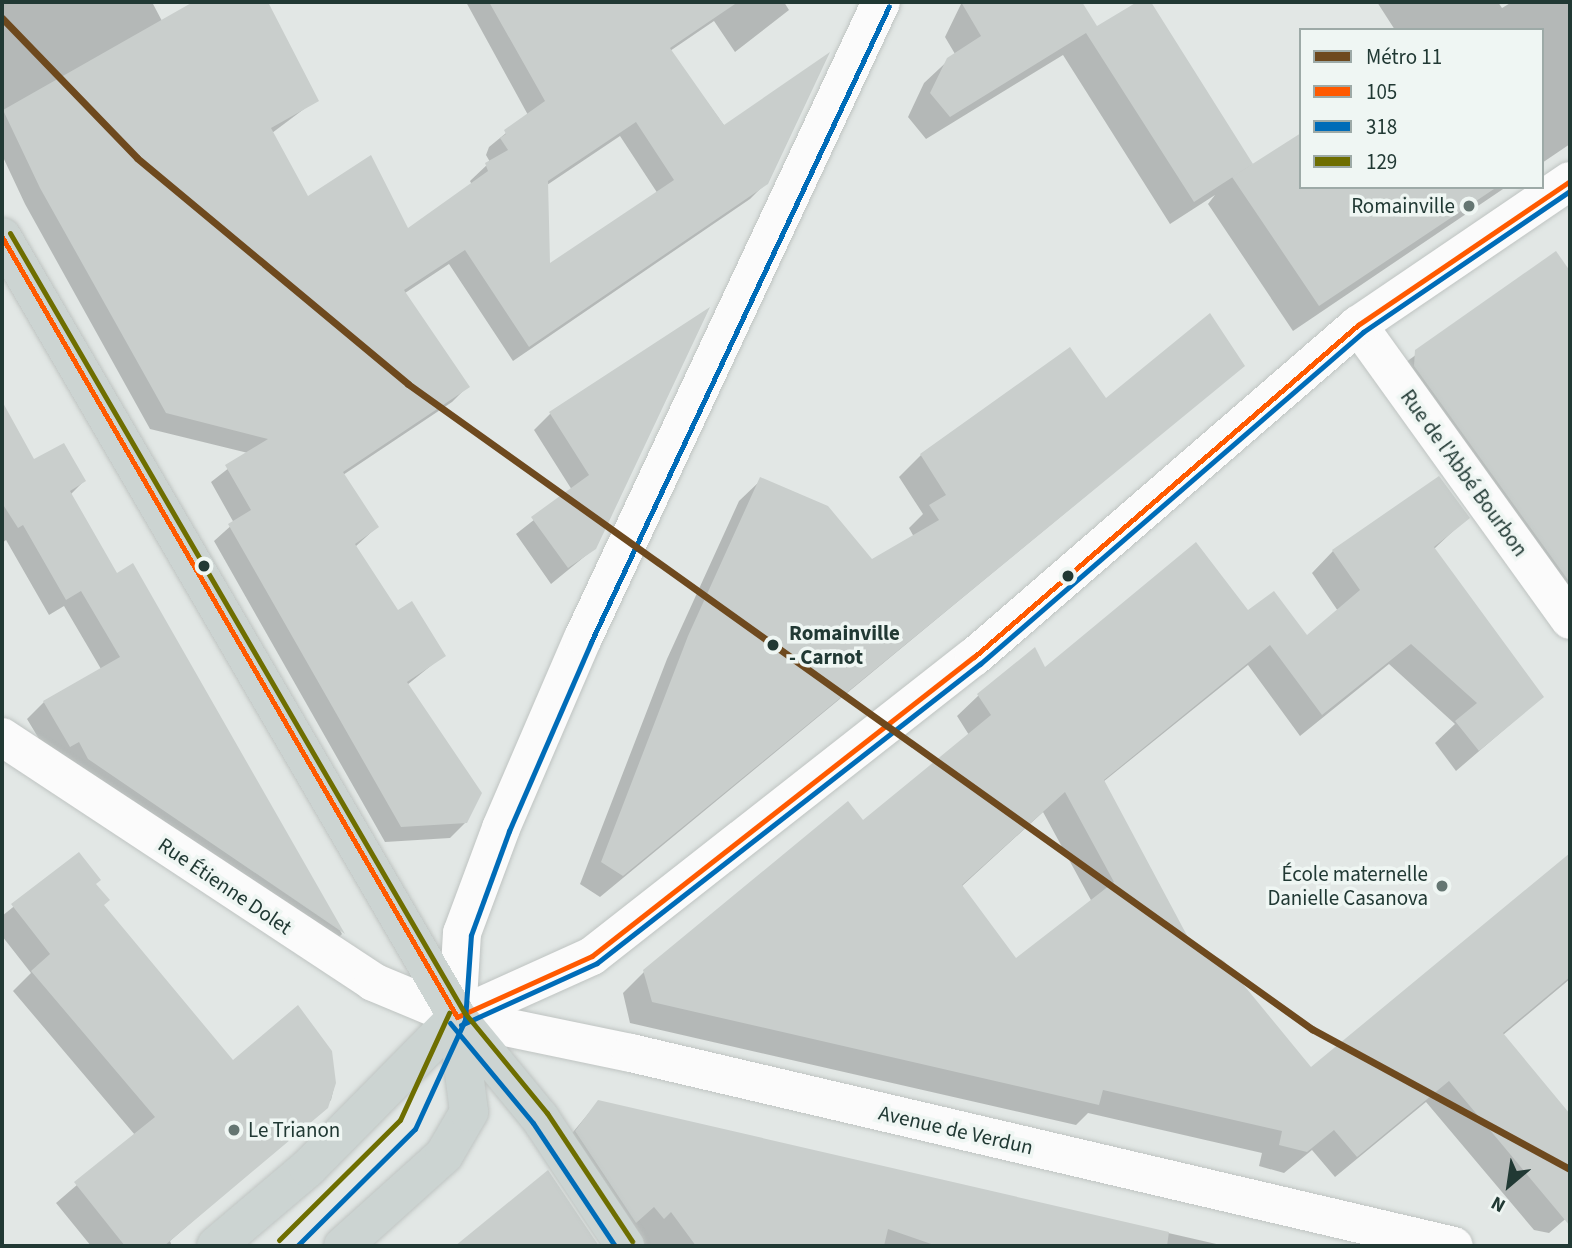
<!DOCTYPE html>
<meta charset="utf-8">
<style>
body{margin:0}
#map{position:relative;width:1572px;height:1248px;overflow:hidden;background:#e2e7e5;font-family:"Source Sans 3",sans-serif}
div>[style]{position:absolute}
[style*='--x']{left:calc(var(--x)*1px);top:calc(var(--y)*1px);width:calc(var(--w)*1px);rotate:calc(var(--a)*1deg)}
.shadow>*{inset:0;background:#0003}
.building>*{inset:0;background:#c9cecc}
.roads{filter:drop-shadow(0 0 2px #bfc4c2) drop-shadow(0 0 2px #bfc4c2)}
.minor>*{height:38px;margin:-19px;padding:0 19px;transform-origin:19px;border-radius:19px;background:#fbfbfb}
.major>*{height:38px;margin:-19px;padding:0 19px;transform-origin:19px;border-radius:19px;background:#ccd4d2}
.bus-1>*{height:5px;margin:-2.5px;padding:0 2.5px;transform-origin:2.5px;border-radius:2.5px;background:#ff5a00}
.bus-2>*{height:5px;margin:-2.5px;padding:0 2.5px;transform-origin:2.5px;border-radius:2.5px;background:#006cb8}
.bus-3>*{height:5px;margin:-2.5px;padding:0 2.5px;transform-origin:2.5px;border-radius:2.5px;background:#6e6e00}
.metro-1>*{height:7px;margin:-3.5px;padding:0 3.5px;transform-origin:3.5px;border-radius:3.5px;background:#6e491e}
.dots>*{width:19px;height:19px;translate:-50% -50%;box-sizing:border-box;border:4px solid #eff6f3;border-radius:50%}
span{translate:-50% -50%;white-space:nowrap;text-align:center;line-height:1.15;-webkit-text-stroke:7px #eff6f3;paint-order:stroke}
.poi-label{font-size:21px;color:#213934}
.right{translate:-100% -50%;text-align:right}
.left{translate:0 -50%;text-align:left}
.street-label{font-size:21px;color:#213934}
.stop-label{font-size:21px;color:#213934;font-weight:700}
.frame{position:absolute;inset:0;border:4px solid #213934;pointer-events:none}
.legend{position:absolute;left:1299px;top:28px;width:245px;height:161px;box-sizing:border-box;background:#eff6f3;border:2px solid #9daaa7;margin:0;padding:9px 12px;list-style:none;font-size:21px;color:#213934}
.legend li{display:flex;align-items:center;gap:14px;height:35px}
.legend b{width:35px;border:2px solid #9daaa7}
.north{position:absolute;left:1474px;top:1150px;width:70px;height:70px;-webkit-text-stroke:5px #eff6f3;paint-order:stroke;rotate:209deg;font-size:19px;font-weight:700;line-height:28px;text-align:center;color:#213934}
.north::after{content:'';display:block;margin:auto;width:24px;height:32px;background:#213934;clip-path:polygon(50% 0,100% 100%,50% 72%,0 100%)}
</style>
<div id="map">
<div class="shadow">
<i style="clip-path:polygon(evenodd,2px 2px,152px 2px,162px 21px,196px 2px,266px 2px,316px 100px,272px 133px,308px 199px,408px 230px,472px 185px,470px 181px,490px 162px,486px 155px,489px 147px,528px 115px,466px 2px,784px 2px,789px 10px,735px 52px,714px 21px,670px 51px,766px 183px,750px 199px,513px 361px,449px 264px,405px 293px,467px 387px,452px 402px,343px 475px,377px 527px,355px 547px,397px 613px,443px 656px,407px 685px,466px 822px,450px 838px,385px 842px,214px 541px,234px 523px,211px 482px,248px 453px,150px 429px,25px 204px,2px 155px,2px 2px,620px 136px,658px 194px,548px 266px,547px 185px,620px 136px)"></i>
<i style="clip-path:polygon(962px 2px,1080px 2px,1097px 29px,1140px 2px,1149px 2px,1250px 164px,1301px 187px,1506px 187px,1293px 331px,1208px 204px,1215px 195px,1170px 224px,1063px 55px,926px 139px,908px 117px,924px 83px,955px 54px,945px 37px)"></i>
<i style="clip-path:polygon(1377px 2px,1498px 2px,1502px 8px,1512px 2px,1570px 2px,1570px 144px,1542px 163px,1542px 30px,1395px 30px)"></i>
<i style="clip-path:polygon(1555px 254px,1570px 274px,1570px 615px,1402px 365px)"></i>
<i style="clip-path:polygon(705px 312px,595px 548px,551px 584px,516px 534px,572px 490px,534px 430px,550px 414px)"></i>
<i style="clip-path:polygon(1243px 366px,600px 897px,580px 884px,667px 659px,739px 501px,761px 480px,872px 561px,914px 537px,909px 528px,923px 514px,899px 477px,921px 455px)"></i>
<i style="clip-path:polygon(2px 406px,33px 462px,84px 481px,70px 495px,116px 575px,133px 566px,342px 934px,327px 949px,53px 762px,27px 719px,44px 702px,101px 669px,64px 606px,49px 615px,6px 540px,2px 543px)"></i>
<i style="clip-path:polygon(evenodd,1467px 518px,1434px 549px,1542px 697px,1456px 771px,1435px 743px,1455px 724px,1389px 664px,1300px 736px,1248px 665px,1103px 782px,1190px 944px,1311px 1069px,1570px 855px,1570px 979px,1503px 1035px,1570px 1117px,1570px 1215px,1549px 1233px,1534px 1230px,1426px 1102px,1335px 1177px,1312px 1150px,1284px 1173px,1259px 1166px,1262px 1153px,1088px 1113px,1076px 1125px,630px 1023px,623px 993px,644px 972px,863px 823px,969px 735px,957px 716px,979px 695px,1044px 670px,1247px 612px,1307px 637px,1338px 611px,1312px 573px,1333px 551px,1467px 518px,1043px 812px,1092px 902px,1016px 960px,961px 887px,1043px 812px)"></i>
<i style="clip-path:polygon(79px 854px,102px 905px,233px 1062px,335px 1083px,331px 1100px,170px 1241px,172px 1246px,91px 1246px,56px 1203px,135px 1135px,13px 991px,31px 973px,2px 936px,2px 916px)"></i>
<i style="clip-path:polygon(598px 1102px,1225px 1246px,646px 1246px,554px 1155px)"></i>
<i style="clip-path:polygon(548px 1173px,597px 1246px,458px 1246px)"></i>
</div>
<div class="building">
<i style="clip-path:polygon(evenodd,193px 2px,268px 2px,319px 101px,271px 128px,308px 196px,371px 155px,408px 228px,488px 171px,485px 163px,508px 150px,500px 138px,506px 134px,504px 130px,545px 101px,489px 2px,738px 2px,670px 48px,724px 125px,830px 52px,768px 184px,529px 347px,465px 250px,404px 290px,470px 387px,343px 472px,379px 527px,355px 544px,398px 610px,412px 601px,446px 656px,407px 682px,482px 793px,467px 823px,401px 827px,228px 524px,251px 510px,225px 465px,268px 439px,166px 413px,40px 188px,3px 110px,193px 2px,636px 122px,674px 180px,550px 263px,548px 181px,636px 122px)"></i>
<i style="clip-path:polygon(961px 2px,1082px 2px,1097px 26px,1137px 2px,1151px 2px,1253px 164px,1194px 202px,1086px 33px,950px 117px,930px 93px,947px 58px,981px 36px)"></i>
<i style="clip-path:polygon(1301px 133px,1301px 187px,1497px 187px,1319px 306px,1232px 177px)"></i>
<i style="clip-path:polygon(1556px 251px,1570px 271px,1570px 583px,1414px 366px,1415px 350px)"></i>
<i style="clip-path:polygon(710px 307px,596px 549px,568px 568px,531px 517px,589px 475px,549px 412px)"></i>
<i style="clip-path:polygon(1210px 313px,1245px 366px,623px 876px,601px 862px,688px 636px,760px 477px,828px 506px,872px 559px,939px 520px,929px 505px,946px 495px,920px 454px,1070px 347px,1106px 398px)"></i>
<i style="clip-path:polygon(2px 401px,34px 459px,64px 443px,86px 481px,70px 491px,117px 573px,133px 563px,345px 934px,88px 759px,79px 742px,70px 747px,43px 701px,120px 657px,81px 591px,66px 600px,23px 525px,18px 528px,2px 503px)"></i>
<i style="clip-path:polygon(evenodd,1439px 476px,1470px 518px,1434px 547px,1544px 697px,1479px 751px,1455px 721px,1477px 703px,1411px 644px,1322px 715px,1270px 645px,1104px 780px,1191px 943px,1224px 961px,1311px 1067px,1570px 853px,1570px 977px,1503px 1033px,1570px 1114px,1570px 1226px,1449px 1081px,1357px 1157px,1334px 1130px,1307px 1152px,1279px 1145px,1282px 1131px,1103px 1090px,1099px 1105px,652px 1002px,643px 970px,848px 801px,863px 820px,918px 775px,991px 715px,977px 694px,1035px 647px,1045px 667px,1196px 542px,1248px 610px,1274px 591px,1307px 635px,1360px 590px,1332px 550px,1439px 476px,1065px 792px,1114px 882px,1016px 958px,962px 885px,1065px 792px)"></i>
<i style="clip-path:polygon(79px 852px,101px 880px,96px 884px,110px 900px,104px 905px,233px 1060px,298px 1005px,332px 1051px,336px 1083px,328px 1108px,164px 1246px,125px 1246px,74px 1182px,155px 1117px,31px 971px,50px 954px,11px 904px)"></i>
<i style="clip-path:polygon(598px 1100px,1169px 1232px,1167px 1246px,937px 1246px,888px 1229px,884px 1246px,696px 1246px,671px 1212px,664px 1219px,654px 1207px,636px 1223px,575px 1131px)"></i>
<i style="clip-path:polygon(548px 1170px,599px 1246px,455px 1246px)"></i>
</div>
<div class="roads">
<div class="minor">
<i style="--x:1358;--y:325;--w:363;--a:54.3"></i>
<i style="--x:2;--y:737;--w:445;--a:33.4"></i>
<i style="--x:373;--y:982;--w:91;--a:22.6"></i>
<i style="--x:457;--y:1017;--w:178;--a:11.7"></i>
<i style="--x:631;--y:1053;--w:845;--a:13.2"></i>
<i style="--x:457;--y:1017;--w:148;--a:-24.3"></i>
<i style="--x:592;--y:956;--w:485;--a:-38.1"></i>
<i style="--x:974;--y:657;--w:508;--a:-40.85"></i>
<i style="--x:1358;--y:325;--w:256;--a:-34.2"></i>
<i style="--x:457;--y:1017;--w:84;--a:-86.6"></i>
<i style="--x:462;--y:933;--w:112;--a:-69.6"></i>
<i style="--x:501;--y:828;--w:207;--a:-66.7"></i>
<i style="--x:583;--y:638;--w:702;--a:-64.89"></i>
</div>
<div class="major">
<i style="--x:2;--y:237;--w:903;--a:59.74"></i>
<i style="--x:457;--y:1017;--w:131;--a:50.6"></i>
<i style="--x:540;--y:1118;--w:154;--a:56.4"></i>
<i style="--x:216;--y:1246;--w:121;--a:-40.3"></i>
<i style="--x:308;--y:1168;--w:212;--a:-45.4"></i>
<i style="--x:343;--y:1246;--w:136;--a:-42"></i>
<i style="--x:444;--y:1155;--w:50;--a:-59.8"></i>
<i style="--x:469;--y:1112;--w:96;--a:-97.2"></i>
</div>
</div>
<div class="bus-1">
<i style="--x:2;--y:237;--w:903;--a:59.74"></i>
<i style="--x:457;--y:1017;--w:148;--a:-24.3"></i>
<i style="--x:592;--y:956;--w:485;--a:-38.1"></i>
<i style="--x:974;--y:657;--w:508;--a:-40.85"></i>
<i style="--x:1358;--y:325;--w:256;--a:-34.2"></i>
</div>
<div class="bus-2">
<i style="--x:450;--y:1023;--w:130;--a:50.3"></i>
<i style="--x:533;--y:1123;--w:148;--a:56.3"></i>
<i style="--x:461;--y:1025;--w:149;--a:-24.5"></i>
<i style="--x:597;--y:963;--w:486;--a:-38"></i>
<i style="--x:980;--y:664;--w:507;--a:-40.92"></i>
<i style="--x:1363;--y:332;--w:250;--a:-34.3"></i>
<i style="--x:297;--y:1246;--w:166;--a:-44.8"></i>
<i style="--x:415;--y:1129;--w:120;--a:-65.4"></i>
<i style="--x:465;--y:1020;--w:85;--a:-86"></i>
<i style="--x:471;--y:935;--w:111;--a:-69.9"></i>
<i style="--x:509;--y:831;--w:206;--a:-66.5"></i>
<i style="--x:591;--y:642;--w:702;--a:-64.89"></i>
</div>
<div class="bus-3">
<i style="--x:10;--y:233;--w:902;--a:59.77"></i>
<i style="--x:464;--y:1012;--w:131;--a:50.6"></i>
<i style="--x:547;--y:1113;--w:154;--a:56.4"></i>
<i style="--x:279;--y:1240;--w:170;--a:-44.8"></i>
<i style="--x:400;--y:1120;--w:118;--a:-65.4"></i>
</div>
<div class="metro-1">
<i style="--x:2;--y:18;--w:194;--a:46"></i>
<i style="--x:137;--y:158;--w:353;--a:39.8"></i>
<i style="--x:408;--y:384;--w:1111;--a:35.51"></i>
<i style="--x:1312;--y:1029;--w:294;--a:28.5"></i>
</div>
<div class="dots">
<i style="left:1469px;top:206px;background:#657672"></i>
<i style="left:204px;top:566px;background:#213934"></i>
<i style="left:1068px;top:576px;background:#213934"></i>
<i style="left:773px;top:645px;background:#213934"></i>
<i style="left:1442px;top:886px;background:#657672"></i>
<i style="left:234px;top:1130px;background:#657672"></i>
</div>
<div class="poi-label">
<span class="right" style="left:1455px;top:206px">Romainville</span>
<span class="right" style="left:1428px;top:886px">École maternelle<br>Danielle Casanova</span>
<span class="left" style="left:248px;top:1130px">Le Trianon</span>
</div>
<div class="street-label">
<span style="left:1464px;top:473px;rotate:54deg">Rue de l'Abbé Bourbon</span>
<span style="left:225px;top:886px;rotate:34deg">Rue Étienne Dolet</span>
<span style="left:956px;top:1130px;rotate:13deg">Avenue de Verdun</span>
</div>
<div class="stop-label">
<span class="left" style="left:789px;top:645px">Romainville<br>- Carnot</span>
</div>
<div class="frame"></div>
<ul class="legend">
<li><b style="height:9px;background:#6e491e"></b>Métro 11</li>
<li><b style="height:9px;background:#ff5a00"></b>105</li>
<li><b style="height:9px;background:#006cb8"></b>318</li>
<li><b style="height:9px;background:#6e6e00"></b>129</li>
</ul>
<div class="north">N</div>
</div>
